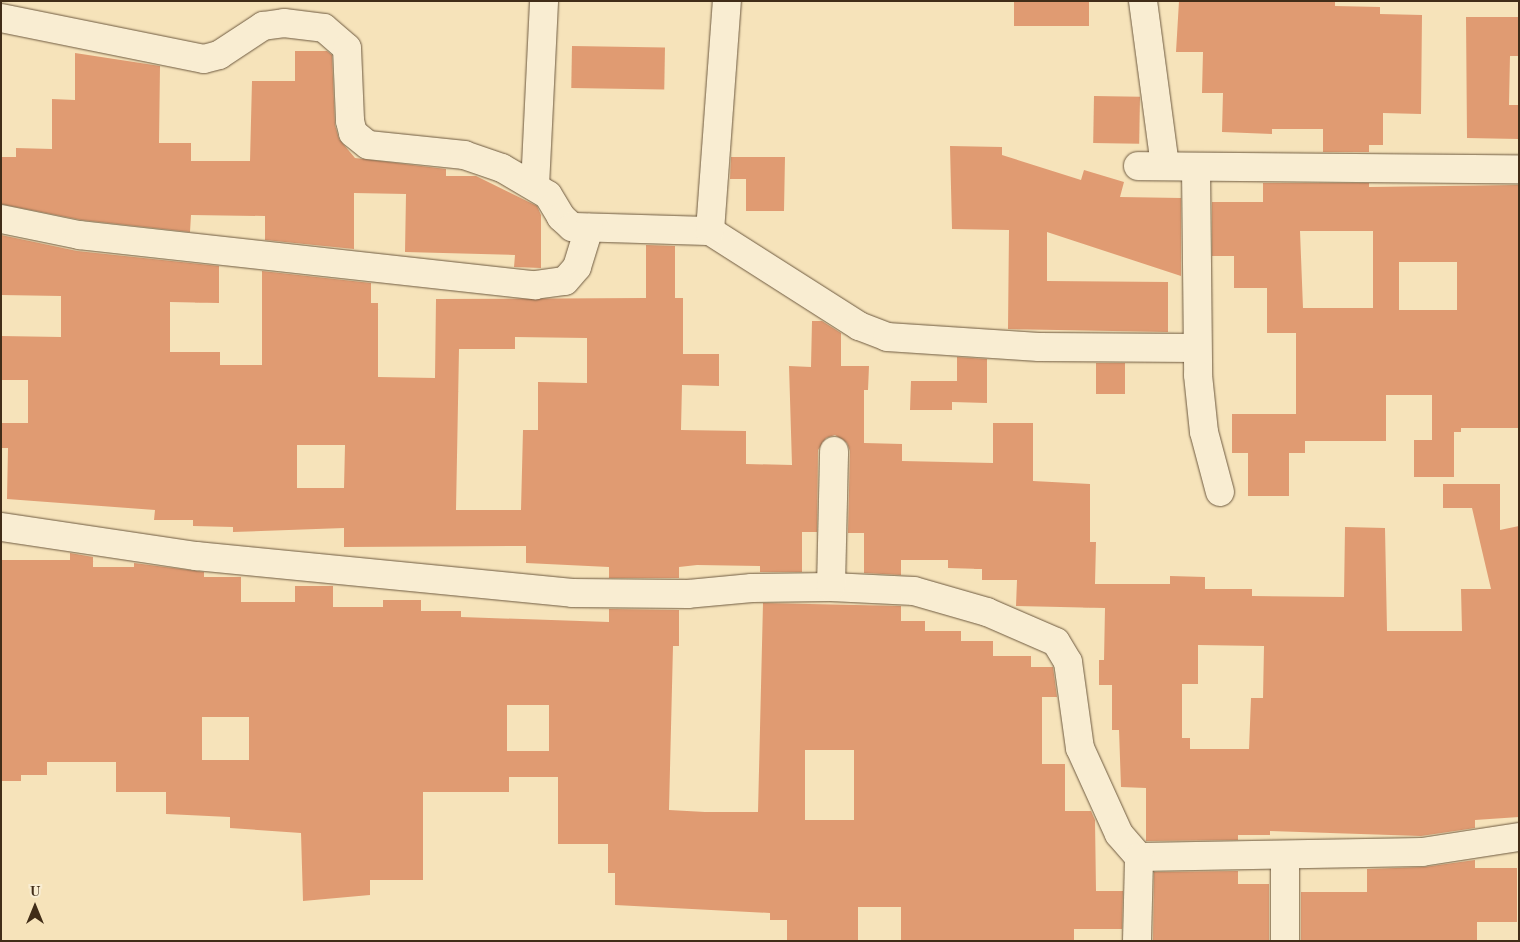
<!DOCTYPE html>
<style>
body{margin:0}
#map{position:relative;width:1520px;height:942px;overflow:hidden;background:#f6e3ba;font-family:"Old Standard TT",serif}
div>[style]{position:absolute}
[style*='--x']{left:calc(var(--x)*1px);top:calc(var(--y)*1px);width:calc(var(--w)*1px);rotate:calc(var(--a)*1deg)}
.building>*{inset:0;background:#e09b72;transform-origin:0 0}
.roads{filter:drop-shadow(0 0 1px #6e5a40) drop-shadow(0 0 1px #6e5a40)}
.street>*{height:28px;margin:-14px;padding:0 14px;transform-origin:14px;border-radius:14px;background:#f9edd2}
span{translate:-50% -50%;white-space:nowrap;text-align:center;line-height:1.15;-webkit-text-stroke:4px #f9edd2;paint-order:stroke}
.frame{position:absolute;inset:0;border:2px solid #412d18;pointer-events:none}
.north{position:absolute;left:10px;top:882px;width:50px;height:50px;-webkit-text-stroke:4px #f9edd2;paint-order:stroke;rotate:0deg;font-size:14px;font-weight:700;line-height:20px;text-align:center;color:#412d18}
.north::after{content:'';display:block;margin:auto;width:18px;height:22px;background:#412d18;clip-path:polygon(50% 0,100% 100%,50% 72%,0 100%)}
</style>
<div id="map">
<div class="building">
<i style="left:1014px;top:1px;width:75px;height:25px"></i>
<i style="clip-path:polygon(1179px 1px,1335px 1px,1335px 6px,1380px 7px,1380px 14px,1422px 15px,1421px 114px,1383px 113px,1383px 145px,1369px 145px,1369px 152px,1323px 152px,1323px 129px,1272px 129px,1272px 134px,1222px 132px,1223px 93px,1202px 93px,1203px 52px,1176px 52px)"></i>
<i style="clip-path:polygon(1466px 17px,1519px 17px,1519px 56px,1510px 56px,1509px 105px,1519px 105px,1519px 139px,1467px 138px)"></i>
<i style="left:572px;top:46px;width:93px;height:42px;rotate:1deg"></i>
<i style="clip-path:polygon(295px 51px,327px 51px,332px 55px,335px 125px,339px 139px,355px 158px,446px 169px,446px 176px,476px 176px,537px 206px,541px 215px,541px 268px,514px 267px,515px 255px,405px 252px,406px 194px,354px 193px,354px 249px,265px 240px,265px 216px,191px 215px,190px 232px,81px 220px,1px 204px,1px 157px,16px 157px,16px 148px,52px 149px,52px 99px,75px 100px,75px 53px,160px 66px,159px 143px,191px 143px,191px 161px,250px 161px,252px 81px,295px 81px)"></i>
<i style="left:1094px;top:96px;width:46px;height:47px;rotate:1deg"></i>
<i style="clip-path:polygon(950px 146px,1002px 147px,1002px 155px,1081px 180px,1084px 170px,1124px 182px,1120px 197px,1181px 198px,1181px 276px,1047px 232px,1047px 281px,1168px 282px,1168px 332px,1008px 329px,1009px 230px,952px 229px)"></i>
<i style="clip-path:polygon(731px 157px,785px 157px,784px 211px,746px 211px,746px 179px,730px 179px)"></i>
<i style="clip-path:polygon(evenodd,1263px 183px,1369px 183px,1369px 187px,1519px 185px,1519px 428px,1461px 428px,1461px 432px,1454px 432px,1454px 477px,1414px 477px,1414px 440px,1432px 440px,1432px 395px,1386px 395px,1386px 441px,1305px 441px,1305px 453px,1289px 453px,1289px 496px,1248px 496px,1248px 453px,1232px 453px,1232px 414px,1296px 414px,1296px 333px,1267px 333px,1267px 288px,1234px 288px,1234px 256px,1212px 256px,1212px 202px,1263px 202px,1263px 183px,1300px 231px,1373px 231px,1373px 308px,1303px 308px,1300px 231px,1263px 183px,1399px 262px,1457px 262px,1457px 310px,1399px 310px,1399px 262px)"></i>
<i style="clip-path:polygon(evenodd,1px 235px,77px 251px,219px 266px,219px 303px,170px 302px,170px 352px,220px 352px,220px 365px,262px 365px,262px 271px,371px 283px,371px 303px,378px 303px,378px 377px,435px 378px,436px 299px,646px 298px,646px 245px,675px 246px,675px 298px,683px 298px,683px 354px,719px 354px,719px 386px,682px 385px,681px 430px,746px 431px,746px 464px,792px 465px,789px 366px,811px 367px,812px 321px,822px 321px,841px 333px,841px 366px,869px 366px,868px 390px,864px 390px,864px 443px,902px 444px,902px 461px,993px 463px,993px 423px,1033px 423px,1033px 481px,1090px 484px,1090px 542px,1096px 542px,1095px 584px,1170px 584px,1170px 576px,1205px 577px,1205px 589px,1252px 589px,1252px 596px,1344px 597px,1345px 527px,1385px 528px,1387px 631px,1462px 631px,1461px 589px,1491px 589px,1472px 508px,1443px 508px,1443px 484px,1500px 484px,1500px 530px,1519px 526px,1519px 817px,1475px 820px,1475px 828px,1421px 836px,1270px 831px,1270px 835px,1238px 835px,1238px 840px,1146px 841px,1146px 788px,1121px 787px,1119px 730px,1112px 730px,1112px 685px,1099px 685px,1099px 660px,1104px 660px,1105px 608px,1016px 606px,1017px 580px,982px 580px,982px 569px,948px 568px,948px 560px,901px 560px,901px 575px,864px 573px,864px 533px,848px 533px,850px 451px,847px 443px,835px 435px,826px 438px,818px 450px,817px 532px,802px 532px,802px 572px,760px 572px,760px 566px,697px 565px,679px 567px,679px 578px,609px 578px,609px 567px,526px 563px,526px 546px,344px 547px,344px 528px,233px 532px,233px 527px,193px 526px,193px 520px,154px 520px,155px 510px,7px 499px,8px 448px,1px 448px,1px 423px,28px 423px,28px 380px,1px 380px,1px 336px,61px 337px,61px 296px,1px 295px,1px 235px,515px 337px,587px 338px,587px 383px,538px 382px,538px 430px,523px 430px,521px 510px,456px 510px,459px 349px,515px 349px,515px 337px,1px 235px,297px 445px,345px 445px,344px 488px,297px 488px,297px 445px,1px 235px,1198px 645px,1264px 646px,1263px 698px,1251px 698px,1249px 749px,1190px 749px,1190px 738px,1182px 738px,1182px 684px,1198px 684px,1198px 645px)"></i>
<i style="clip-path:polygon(957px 357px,987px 359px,987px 403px,952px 402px,952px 410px,910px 410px,911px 381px,957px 381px)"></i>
<i style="left:1096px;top:363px;width:29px;height:31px"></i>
<i style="clip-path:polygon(evenodd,70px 553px,93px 557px,93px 567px,134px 567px,134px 563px,204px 572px,204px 577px,241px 577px,241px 602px,295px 602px,295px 586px,333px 586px,333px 607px,383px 607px,383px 600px,421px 600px,421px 611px,461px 611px,461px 617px,609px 622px,609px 609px,679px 610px,679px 646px,673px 646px,669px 810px,705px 812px,758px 812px,763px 603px,901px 606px,901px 621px,925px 621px,925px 631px,961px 631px,961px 641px,993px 641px,993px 656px,1031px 656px,1031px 667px,1053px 667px,1057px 697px,1042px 697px,1042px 764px,1065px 764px,1065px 811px,1091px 811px,1095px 820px,1096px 891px,1123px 891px,1122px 929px,1074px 929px,1074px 941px,901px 941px,901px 907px,858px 907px,858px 941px,787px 941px,787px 920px,770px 920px,770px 913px,615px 905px,615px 873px,608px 873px,608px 844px,558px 844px,558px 777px,509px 777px,509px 792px,423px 792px,423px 880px,370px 880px,370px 895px,303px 901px,301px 833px,230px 828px,230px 817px,166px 814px,166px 792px,116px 792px,116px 762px,47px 762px,47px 775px,21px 775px,21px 781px,1px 781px,2px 560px,70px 560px,70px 553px,507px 705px,549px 705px,549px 751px,507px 751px,507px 705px,70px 553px,202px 717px,249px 717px,249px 760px,202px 760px,202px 717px,70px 553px,805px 750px,854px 750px,854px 820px,805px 820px,805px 750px)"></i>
<i style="clip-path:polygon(1475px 860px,1475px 868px,1517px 868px,1517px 922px,1477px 922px,1477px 941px,1301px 941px,1301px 892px,1367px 892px,1367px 869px,1424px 867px)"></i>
<i style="clip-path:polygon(1238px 871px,1238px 884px,1269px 884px,1269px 941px,1153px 941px,1154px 872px)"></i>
</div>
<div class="roads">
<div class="street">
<i style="--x:1143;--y:1;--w:166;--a:82.4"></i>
<i style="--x:1;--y:18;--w:207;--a:11.4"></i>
<i style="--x:204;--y:59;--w:16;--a:-15"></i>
<i style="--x:219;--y:55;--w:53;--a:-33.4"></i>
<i style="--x:263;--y:26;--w:21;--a:-8"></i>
<i style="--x:284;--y:23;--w:40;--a:7.1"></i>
<i style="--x:324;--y:28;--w:30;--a:41"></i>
<i style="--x:347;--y:48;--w:73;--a:87.6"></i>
<i style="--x:350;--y:121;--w:12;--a:76"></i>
<i style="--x:353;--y:133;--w:19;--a:39"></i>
<i style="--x:368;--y:145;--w:97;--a:5.9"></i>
<i style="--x:464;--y:155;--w:40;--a:18.9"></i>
<i style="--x:502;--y:168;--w:53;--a:30.4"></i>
<i style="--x:548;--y:195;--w:26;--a:59"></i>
<i style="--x:561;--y:217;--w:15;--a:42"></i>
<i style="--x:572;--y:227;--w:138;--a:1.7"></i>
<i style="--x:710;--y:231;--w:177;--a:32.5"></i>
<i style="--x:859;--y:326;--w:30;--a:21"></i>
<i style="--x:887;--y:337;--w:152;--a:3.8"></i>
<i style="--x:1039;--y:347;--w:158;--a:0.4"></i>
<i style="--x:1138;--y:166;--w:381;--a:0.5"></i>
<i style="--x:1196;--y:168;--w:207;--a:89.4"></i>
<i style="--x:1198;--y:375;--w:57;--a:84"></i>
<i style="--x:1204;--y:432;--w:62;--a:75.1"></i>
<i style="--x:535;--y:186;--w:185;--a:-87.2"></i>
<i style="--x:1;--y:219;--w:80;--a:11.6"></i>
<i style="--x:79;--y:235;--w:459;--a:6.3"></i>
<i style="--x:535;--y:285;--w:30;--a:-8"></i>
<i style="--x:565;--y:281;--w:18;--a:-49"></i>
<i style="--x:577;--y:267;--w:41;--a:-72.9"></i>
<i style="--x:710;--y:231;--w:231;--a:-85.8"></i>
<i style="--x:1;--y:527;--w:197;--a:8.5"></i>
<i style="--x:196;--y:556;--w:378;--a:5.6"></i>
<i style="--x:572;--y:593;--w:116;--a:0.5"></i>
<i style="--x:688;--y:594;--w:64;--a:-5.4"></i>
<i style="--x:752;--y:588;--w:79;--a:-0.7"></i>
<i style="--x:831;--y:587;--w:83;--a:2.8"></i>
<i style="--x:914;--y:591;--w:76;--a:16"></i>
<i style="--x:987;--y:612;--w:75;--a:23.5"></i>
<i style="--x:1056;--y:642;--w:23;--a:59"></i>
<i style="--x:1068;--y:662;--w:87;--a:82.1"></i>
<i style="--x:1080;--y:748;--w:94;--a:65.6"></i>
<i style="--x:1119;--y:834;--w:30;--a:49"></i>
<i style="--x:1139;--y:857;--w:283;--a:-1"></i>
<i style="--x:1422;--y:852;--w:98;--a:-8.8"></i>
<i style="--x:831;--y:587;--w:136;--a:-88.7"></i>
<i style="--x:1285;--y:857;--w:84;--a:90"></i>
<i style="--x:1137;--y:941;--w:84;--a:-88.6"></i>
</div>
</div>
<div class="frame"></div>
<div class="north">U</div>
</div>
